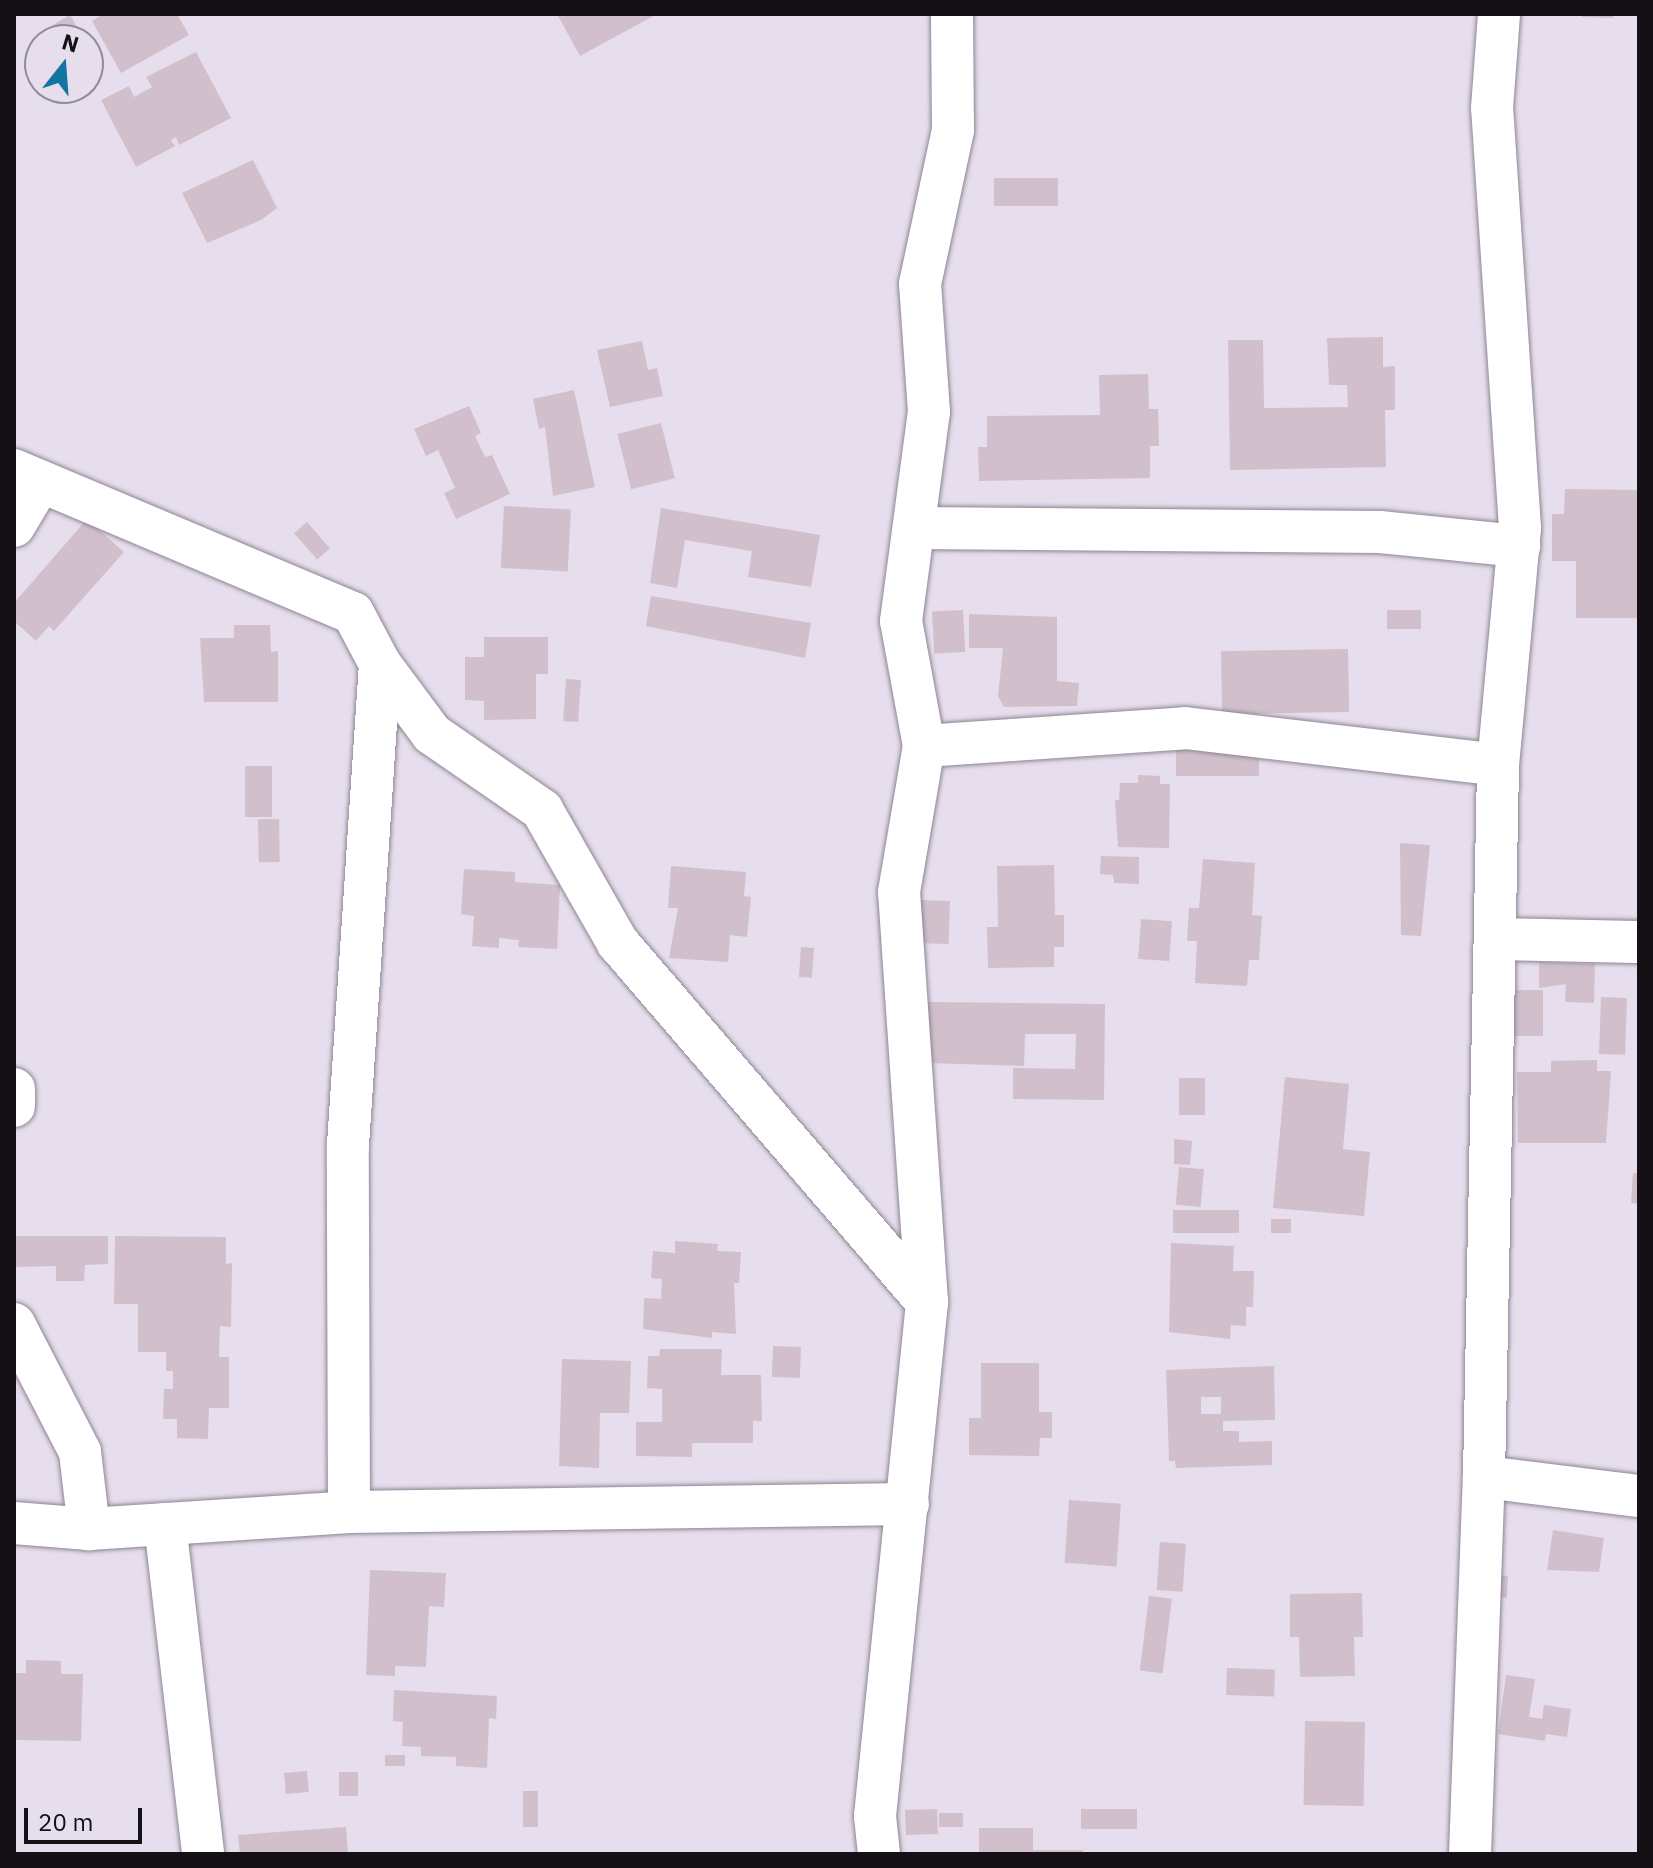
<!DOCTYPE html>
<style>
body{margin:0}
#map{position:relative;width:1653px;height:1868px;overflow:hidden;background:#e6dded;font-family:"IBM Plex Sans",sans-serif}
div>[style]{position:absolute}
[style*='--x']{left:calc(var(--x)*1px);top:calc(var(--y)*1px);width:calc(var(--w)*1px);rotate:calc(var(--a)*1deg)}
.building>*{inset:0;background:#d1c0cb;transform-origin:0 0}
.roads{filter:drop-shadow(0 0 2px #8e8594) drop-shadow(0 0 2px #8e8594)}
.minor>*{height:42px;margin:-21px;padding:0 21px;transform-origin:21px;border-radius:21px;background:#fff}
span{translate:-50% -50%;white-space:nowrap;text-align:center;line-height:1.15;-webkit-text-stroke:6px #e6dded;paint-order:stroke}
.frame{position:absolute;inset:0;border:16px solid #141016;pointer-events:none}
.north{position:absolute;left:24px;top:24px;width:80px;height:80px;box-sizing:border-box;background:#e6dded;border:2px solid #928b97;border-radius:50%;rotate:17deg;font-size:22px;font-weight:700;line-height:32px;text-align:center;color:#141016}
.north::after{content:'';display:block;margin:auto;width:28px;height:36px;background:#1375a1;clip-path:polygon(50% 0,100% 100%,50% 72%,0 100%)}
.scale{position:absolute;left:24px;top:1808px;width:118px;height:36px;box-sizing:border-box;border:4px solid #141016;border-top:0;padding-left:10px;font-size:24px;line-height:28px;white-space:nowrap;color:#141016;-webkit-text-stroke:6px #e6dded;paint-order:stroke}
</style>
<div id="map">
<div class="building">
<i style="clip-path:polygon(103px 14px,177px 14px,189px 35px,121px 73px,92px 21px)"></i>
<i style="clip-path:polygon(557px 14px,657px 14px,580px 56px)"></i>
<i style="clip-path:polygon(1582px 14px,1614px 14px,1613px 18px,1582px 17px)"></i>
<i style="left:70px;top:15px;width:16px;height:21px;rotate:60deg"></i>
<i style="clip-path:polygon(196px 52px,231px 118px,179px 145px,176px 137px,171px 140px,175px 146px,136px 167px,101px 100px,129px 86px,134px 97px,152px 87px,146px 77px)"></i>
<i style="clip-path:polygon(253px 160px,277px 208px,261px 220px,207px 243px,182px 193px)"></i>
<i style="left:994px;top:178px;width:64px;height:28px"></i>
<i style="clip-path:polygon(1383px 337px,1383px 367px,1395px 366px,1395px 410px,1385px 410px,1386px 467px,1230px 470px,1228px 340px,1263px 340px,1264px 408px,1348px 407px,1347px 385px,1329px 385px,1327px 338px)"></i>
<i style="clip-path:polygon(642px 341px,648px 370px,657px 368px,663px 396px,610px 407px,597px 350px)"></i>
<i style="clip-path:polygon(1148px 374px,1149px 409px,1158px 409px,1159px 446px,1150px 446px,1150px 478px,979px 481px,978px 447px,987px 447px,987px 416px,1100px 415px,1099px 375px)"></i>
<i style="clip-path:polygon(574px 390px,595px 487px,553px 496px,545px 427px,539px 429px,533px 399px)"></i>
<i style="clip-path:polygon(469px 406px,481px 433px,475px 436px,485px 457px,492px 455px,510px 494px,456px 519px,444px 493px,455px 488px,438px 450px,426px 456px,414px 429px)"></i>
<i style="left:661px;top:423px;width:57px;height:45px;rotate:76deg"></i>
<i style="clip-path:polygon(1565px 489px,1639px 490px,1639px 618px,1576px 618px,1576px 561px,1552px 561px,1552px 514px,1564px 514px)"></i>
<i style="left:504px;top:506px;width:67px;height:62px;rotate:3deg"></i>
<i style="clip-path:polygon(661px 508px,820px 535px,811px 587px,748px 577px,752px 551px,685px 540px,677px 588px,650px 583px)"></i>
<i style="clip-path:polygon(87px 519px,124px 552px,54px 631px,49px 626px,36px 641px,14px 621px,14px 603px)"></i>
<i style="left:307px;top:522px;width:35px;height:17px;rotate:49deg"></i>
<i style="clip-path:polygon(651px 596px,811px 623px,805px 658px,646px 626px)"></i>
<i style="left:963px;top:610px;width:42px;height:31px;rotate:87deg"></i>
<i style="left:1387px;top:610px;width:34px;height:19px"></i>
<i style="clip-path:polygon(969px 614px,1057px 617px,1057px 681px,1079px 683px,1077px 706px,1004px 707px,998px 696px,1003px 648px,969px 648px)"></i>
<i style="clip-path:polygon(234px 625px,270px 625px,271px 652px,278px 651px,278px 702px,204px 702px,200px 638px,234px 638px)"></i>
<i style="clip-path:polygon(484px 637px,548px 637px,548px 674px,536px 674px,536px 719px,484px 720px,484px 701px,465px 700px,465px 657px,484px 657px)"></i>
<i style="left:1348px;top:649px;width:63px;height:127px;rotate:89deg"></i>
<i style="left:566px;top:679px;width:15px;height:42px;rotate:4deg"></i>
<i style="left:1259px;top:749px;width:27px;height:83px;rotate:90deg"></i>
<i style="left:245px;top:766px;width:27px;height:51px"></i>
<i style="clip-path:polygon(1138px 775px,1160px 776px,1160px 784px,1170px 784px,1169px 848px,1118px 847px,1115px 800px,1119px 800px,1120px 783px,1138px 783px)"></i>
<i style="left:279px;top:819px;width:43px;height:21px;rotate:89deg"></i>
<i style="clip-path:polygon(1400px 843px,1430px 845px,1421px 936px,1401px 935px)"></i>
<i style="clip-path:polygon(1101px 856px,1139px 857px,1139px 884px,1114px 883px,1113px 875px,1100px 874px)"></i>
<i style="clip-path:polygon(1203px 859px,1255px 863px,1252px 915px,1262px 916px,1259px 960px,1249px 960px,1247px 986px,1195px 983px,1197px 941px,1187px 941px,1189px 908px,1199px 908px)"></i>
<i style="clip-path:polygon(1054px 865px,1055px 915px,1064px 915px,1064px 947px,1054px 947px,1054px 967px,988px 968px,987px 927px,998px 927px,997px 866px)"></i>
<i style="clip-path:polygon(671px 866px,746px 872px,744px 896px,751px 897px,747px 937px,730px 935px,728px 962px,669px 958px,678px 908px,668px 908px)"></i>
<i style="clip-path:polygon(464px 869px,515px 872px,515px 882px,560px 885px,557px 949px,518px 947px,519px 940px,499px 938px,499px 948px,472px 946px,474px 916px,461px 914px)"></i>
<i style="left:919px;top:900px;width:31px;height:43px;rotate:2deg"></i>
<i style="left:1141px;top:919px;width:31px;height:40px;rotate:4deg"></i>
<i style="left:801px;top:947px;width:13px;height:30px;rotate:4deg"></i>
<i style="clip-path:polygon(1539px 962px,1595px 964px,1594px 1003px,1565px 1002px,1566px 984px,1539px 988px)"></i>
<i style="left:1510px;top:990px;width:33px;height:46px"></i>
<i style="left:1601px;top:997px;width:26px;height:57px;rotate:2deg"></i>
<i style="clip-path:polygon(927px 1002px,1105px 1004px,1104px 1100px,1013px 1099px,1013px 1068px,1075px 1069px,1076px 1034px,1025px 1034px,1024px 1066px,926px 1063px)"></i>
<i style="clip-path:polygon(1597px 1060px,1597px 1071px,1611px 1071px,1606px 1143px,1518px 1143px,1517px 1072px,1551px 1072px,1551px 1061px)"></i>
<i style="clip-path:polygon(1285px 1077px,1349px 1084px,1343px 1149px,1370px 1152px,1364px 1216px,1273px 1208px)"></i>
<i style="left:1179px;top:1078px;width:26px;height:37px"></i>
<i style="clip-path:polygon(1174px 1139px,1192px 1141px,1190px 1165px,1174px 1164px)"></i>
<i style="left:1179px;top:1167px;width:25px;height:38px;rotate:5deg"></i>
<i style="clip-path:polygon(1633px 1173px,1639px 1173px,1639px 1204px,1631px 1203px)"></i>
<i style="left:1173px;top:1210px;width:66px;height:23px"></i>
<i style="left:1271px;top:1219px;width:20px;height:14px"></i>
<i style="clip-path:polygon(14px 1236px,108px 1236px,108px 1264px,85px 1265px,84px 1281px,56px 1281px,56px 1266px,14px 1267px)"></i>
<i style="clip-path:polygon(115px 1236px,226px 1237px,226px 1264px,232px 1263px,231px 1327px,220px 1326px,219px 1357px,229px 1357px,229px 1408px,209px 1408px,208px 1439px,177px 1438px,177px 1419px,163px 1419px,164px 1389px,173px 1389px,173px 1371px,166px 1371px,166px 1352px,138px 1352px,138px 1304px,114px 1304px)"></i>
<i style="clip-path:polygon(675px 1241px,718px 1244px,717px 1251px,741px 1252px,739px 1283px,734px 1283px,736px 1334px,712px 1332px,712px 1338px,643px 1329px,644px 1298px,661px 1299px,662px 1279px,651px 1278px,653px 1251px,675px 1253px)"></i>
<i style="clip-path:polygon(1171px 1243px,1234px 1246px,1233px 1271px,1254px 1271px,1253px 1307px,1246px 1307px,1246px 1326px,1231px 1325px,1230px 1339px,1169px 1332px)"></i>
<i style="left:773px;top:1346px;width:28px;height:31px;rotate:2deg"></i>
<i style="clip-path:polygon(660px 1349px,722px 1349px,721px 1375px,761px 1375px,762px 1421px,753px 1421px,753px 1443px,692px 1443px,692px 1457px,636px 1456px,636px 1422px,662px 1422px,662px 1389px,647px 1388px,648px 1356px,659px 1356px)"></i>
<i style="clip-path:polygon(562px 1359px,631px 1361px,629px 1413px,600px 1413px,599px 1468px,559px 1466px)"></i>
<i style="clip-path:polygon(981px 1363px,1039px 1363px,1039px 1412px,1052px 1412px,1052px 1438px,1040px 1438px,1039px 1456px,969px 1455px,969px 1418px,981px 1418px)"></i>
<i style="clip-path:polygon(evenodd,1274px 1366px,1275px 1420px,1223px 1421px,1223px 1431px,1239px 1431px,1239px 1442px,1272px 1441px,1272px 1465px,1176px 1468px,1175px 1461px,1169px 1461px,1166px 1370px,1274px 1366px,1201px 1397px,1221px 1397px,1221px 1414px,1201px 1414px,1201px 1397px)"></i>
<i style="left:1069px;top:1500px;width:52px;height:63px;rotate:4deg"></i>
<i style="clip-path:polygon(1553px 1530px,1604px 1538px,1599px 1572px,1547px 1570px)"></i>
<i style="left:1160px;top:1542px;width:26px;height:48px;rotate:4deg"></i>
<i style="clip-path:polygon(370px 1570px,446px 1573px,444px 1607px,429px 1606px,426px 1667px,395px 1666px,395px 1676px,366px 1675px)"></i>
<i style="left:1491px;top:1575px;width:17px;height:22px;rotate:3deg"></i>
<i style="clip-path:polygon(1362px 1593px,1363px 1637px,1354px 1637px,1355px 1676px,1300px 1677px,1299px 1637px,1290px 1637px,1290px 1594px)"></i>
<i style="left:1149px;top:1596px;width:23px;height:75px;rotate:7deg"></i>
<i style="clip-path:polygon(26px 1660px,61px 1661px,61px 1674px,83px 1674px,81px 1741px,14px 1740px,14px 1673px,26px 1673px)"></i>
<i style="left:1227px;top:1668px;width:48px;height:27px;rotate:2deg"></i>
<i style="clip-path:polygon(1506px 1675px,1535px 1679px,1529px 1717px,1542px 1719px,1544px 1705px,1571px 1709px,1567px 1737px,1546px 1734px,1545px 1741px,1498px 1734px)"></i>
<i style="clip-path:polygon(394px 1690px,497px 1696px,496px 1719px,489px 1718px,487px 1768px,456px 1766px,456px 1757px,421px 1756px,421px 1747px,402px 1746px,403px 1722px,393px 1721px)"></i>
<i style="left:1305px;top:1721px;width:60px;height:84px;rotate:1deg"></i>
<i style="left:385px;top:1755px;width:20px;height:11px"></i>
<i style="left:307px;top:1771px;width:21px;height:23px;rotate:85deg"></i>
<i style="left:339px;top:1772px;width:19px;height:24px"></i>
<i style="left:523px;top:1791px;width:15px;height:36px"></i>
<i style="left:937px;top:1809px;width:25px;height:32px;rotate:88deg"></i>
<i style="left:1081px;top:1809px;width:56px;height:20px"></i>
<i style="left:939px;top:1813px;width:24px;height:14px"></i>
<i style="clip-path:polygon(346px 1827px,348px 1854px,240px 1854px,238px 1835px)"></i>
<i style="clip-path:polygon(979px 1828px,1033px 1828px,1033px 1850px,1083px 1850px,1083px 1854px,979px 1854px)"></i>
</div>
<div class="roads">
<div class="minor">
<i style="--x:14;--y:470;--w:368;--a:22.9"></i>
<i style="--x:353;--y:613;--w:58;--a:62.1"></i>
<i style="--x:380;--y:664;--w:87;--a:53.4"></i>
<i style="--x:432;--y:734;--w:134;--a:34.6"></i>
<i style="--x:542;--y:810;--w:153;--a:60.3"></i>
<i style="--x:618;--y:943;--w:474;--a:49.3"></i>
<i style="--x:14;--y:526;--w:49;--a:-59.2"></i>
<i style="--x:916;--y:528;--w:464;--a:0.5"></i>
<i style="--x:1380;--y:532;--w:140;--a:5.8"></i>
<i style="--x:924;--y:746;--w:262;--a:-3.9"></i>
<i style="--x:1185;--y:728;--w:315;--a:6.7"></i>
<i style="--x:1495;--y:939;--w:144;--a:1.2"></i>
<i style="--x:14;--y:1089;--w:17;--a:90"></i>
<i style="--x:14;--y:1324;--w:144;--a:62.7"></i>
<i style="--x:80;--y:1452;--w:78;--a:83.3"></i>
<i style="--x:1484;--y:1477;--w:156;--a:7"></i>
<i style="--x:349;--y:1512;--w:367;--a:-90.2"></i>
<i style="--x:348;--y:1145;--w:482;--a:-86.2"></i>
<i style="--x:14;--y:1523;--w:75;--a:4.6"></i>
<i style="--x:89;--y:1529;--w:261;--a:-3.7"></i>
<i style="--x:349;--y:1512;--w:559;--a:-0.82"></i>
<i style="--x:165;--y:1524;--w:332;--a:83.4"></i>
<i style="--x:879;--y:1854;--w:38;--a:-96"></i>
<i style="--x:875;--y:1816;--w:517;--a:-84.22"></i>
<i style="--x:927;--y:1302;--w:411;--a:-93.9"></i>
<i style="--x:899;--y:892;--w:148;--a:-80.3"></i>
<i style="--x:924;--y:746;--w:127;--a:-100.4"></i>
<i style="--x:901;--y:621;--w:211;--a:-82.4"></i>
<i style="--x:929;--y:412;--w:128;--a:-94"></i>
<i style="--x:920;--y:284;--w:157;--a:-77.9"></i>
<i style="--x:953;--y:130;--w:116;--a:-90.5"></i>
<i style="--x:1470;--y:1854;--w:377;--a:-87.9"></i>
<i style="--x:1484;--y:1477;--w:712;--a:-88.87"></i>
<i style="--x:1498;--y:765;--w:238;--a:-84.7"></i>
<i style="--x:1520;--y:528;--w:421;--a:-93.8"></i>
<i style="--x:1492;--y:108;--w:94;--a:-85.7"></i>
</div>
</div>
<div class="frame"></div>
<div class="north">N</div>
<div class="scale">20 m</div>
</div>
